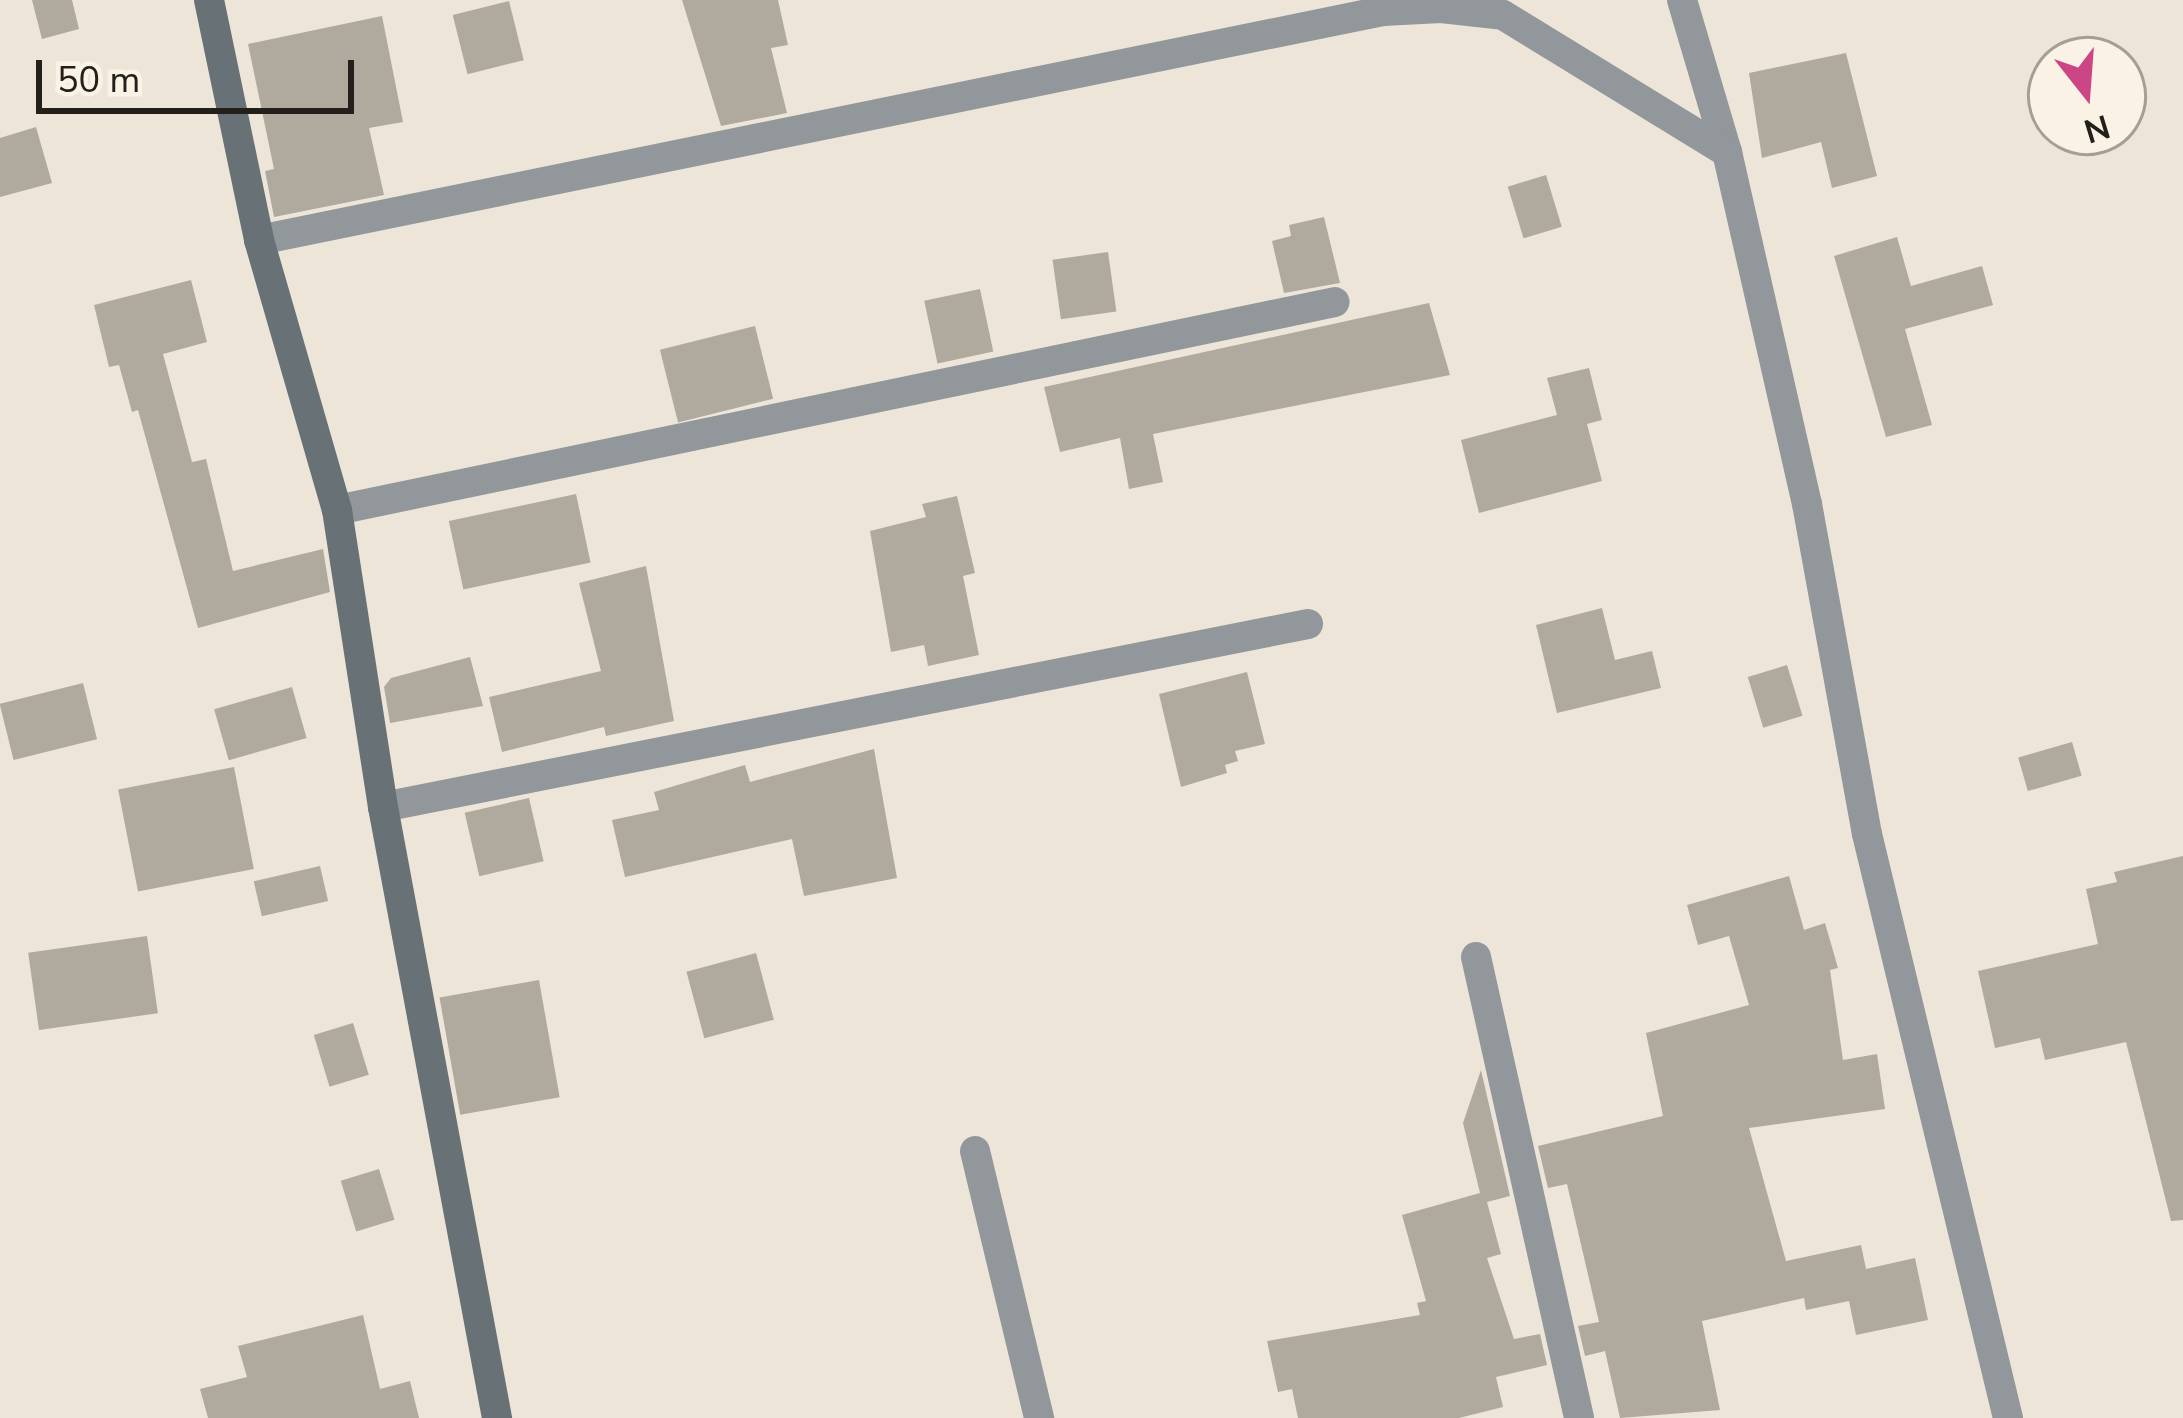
<!DOCTYPE html>
<style>
body{margin:0}
#map{position:relative;width:2183px;height:1418px;overflow:hidden;background:#ede5d8;font-family:"Nunito Sans",sans-serif}
div>[style]{position:absolute}
[style*='--x']{left:calc(var(--x)*1px);top:calc(var(--y)*1px);width:calc(var(--w)*1px);rotate:calc(var(--a)*1deg)}
.building>*{inset:0;background:#b0a99d;transform-origin:0 0}
.street>*{height:30px;margin:-15px;padding:0 15px;transform-origin:15px;border-radius:15px;background:#91979a}
.secondary>*{height:30px;margin:-15px;padding:0 15px;transform-origin:15px;border-radius:15px;background:#687176}
span{translate:-50% -50%;white-space:nowrap;text-align:center;line-height:1.15;-webkit-text-stroke:9px #faf3e5;paint-order:stroke}
.north{position:absolute;left:2027px;top:36px;width:120px;height:120px;box-sizing:border-box;background:#faf3e5;border:3px solid #a49f94;border-radius:50%;rotate:163deg;font-size:33px;font-weight:700;line-height:48px;text-align:center;color:#23201b}
.north::after{content:'';display:block;margin:auto;width:42px;height:54px;background:#cc4686;clip-path:polygon(50% 0,100% 100%,50% 72%,0 100%)}
.scale{position:absolute;left:36px;top:60px;width:318px;height:54px;box-sizing:border-box;border:6px solid #23201b;border-top:0;padding-left:15px;font-size:36px;line-height:42px;white-space:nowrap;color:#23201b;-webkit-text-stroke:9px #faf3e5;paint-order:stroke}
</style>
<div id="map">
<div class="building">
<i style="clip-path:polygon(32px 0,72px 0,79px 29px,42px 39px)"></i>
<i style="clip-path:polygon(682px 0,778px 0,788px 45px,771px 48px,787px 113px,721px 126px)"></i>
<i style="left:509px;top:1px;width:61px;height:58px;rotate:76deg"></i>
<i style="clip-path:polygon(382px 16px,403px 122px,369px 128px,384px 195px,274px 217px,265px 171px,274px 169px,248px 44px)"></i>
<i style="clip-path:polygon(1846px 53px,1877px 176px,1832px 188px,1821px 142px,1762px 158px,1749px 73px)"></i>
<i style="clip-path:polygon(36px 127px,52px 183px,0 197px,0 138px)"></i>
<i style="left:1546px;top:175px;width:54px;height:40px;rotate:73deg"></i>
<i style="clip-path:polygon(1324px 217px,1340px 283px,1284px 293px,1272px 241px,1291px 236px,1289px 225px)"></i>
<i style="clip-path:polygon(1897px 237px,1911px 286px,1982px 266px,1993px 305px,1905px 329px,1932px 425px,1886px 437px,1834px 256px)"></i>
<i style="left:1108px;top:252px;width:60px;height:56px;rotate:82deg"></i>
<i style="clip-path:polygon(191px 280px,207px 342px,163px 354px,192px 462px,206px 459px,233px 571px,323px 549px,330px 592px,198px 628px,138px 410px,132px 412px,119px 365px,109px 367px,94px 305px)"></i>
<i style="left:980px;top:289px;width:64px;height:57px;rotate:78deg"></i>
<i style="clip-path:polygon(1429px 303px,1450px 375px,1153px 434px,1163px 482px,1129px 489px,1120px 438px,1060px 452px,1044px 387px)"></i>
<i style="left:755px;top:326px;width:75px;height:98px;rotate:76deg"></i>
<i style="clip-path:polygon(1589px 368px,1602px 420px,1587px 424px,1602px 481px,1479px 513px,1461px 440px,1557px 415px,1547px 378px)"></i>
<i style="left:576px;top:494px;width:70px;height:130px;rotate:78deg"></i>
<i style="clip-path:polygon(957px 496px,975px 573px,963px 576px,979px 655px,928px 666px,924px 645px,891px 652px,870px 531px,926px 517px,922px 504px)"></i>
<i style="clip-path:polygon(646px 566px,674px 721px,606px 736px,604px 727px,502px 752px,489px 697px,601px 671px,579px 583px)"></i>
<i style="clip-path:polygon(1602px 608px,1615px 660px,1652px 651px,1661px 688px,1557px 713px,1536px 625px)"></i>
<i style="clip-path:polygon(470px 657px,483px 706px,390px 723px,384px 687px,391px 678px)"></i>
<i style="left:1787px;top:665px;width:53px;height:41px;rotate:73deg"></i>
<i style="clip-path:polygon(1247px 672px,1265px 744px,1235px 751px,1238px 761px,1225px 765px,1227px 773px,1181px 787px,1159px 694px)"></i>
<i style="left:83px;top:683px;width:58px;height:86px;rotate:76deg"></i>
<i style="left:292px;top:687px;width:53px;height:81px;rotate:74deg"></i>
<i style="left:2072px;top:742px;width:35px;height:56px;rotate:74deg"></i>
<i style="clip-path:polygon(874px 749px,897px 878px,804px 896px,792px 839px,625px 877px,612px 820px,659px 810px,654px 792px,745px 765px,750px 782px)"></i>
<i style="left:234px;top:767px;width:104px;height:118px;rotate:79deg"></i>
<i style="left:529px;top:798px;width:65px;height:66px;rotate:77deg"></i>
<i style="clip-path:polygon(2183px 856px,2183px 1220px,2171px 1221px,2126px 1042px,2045px 1060px,2040px 1038px,1995px 1048px,1978px 971px,2098px 944px,2086px 889px,2117px 882px,2114px 872px)"></i>
<i style="left:320px;top:866px;width:36px;height:68px;rotate:77deg"></i>
<i style="clip-path:polygon(1789px 876px,1804px 930px,1825px 923px,1838px 968px,1830px 970px,1843px 1060px,1877px 1054px,1885px 1109px,1749px 1128px,1786px 1261px,1861px 1245px,1866px 1269px,1915px 1258px,1928px 1320px,1856px 1335px,1849px 1301px,1806px 1310px,1804px 1298px,1702px 1321px,1720px 1410px,1620px 1418px,1605px 1351px,1585px 1356px,1578px 1326px,1599px 1322px,1567px 1184px,1548px 1188px,1538px 1146px,1663px 1116px,1646px 1033px,1749px 1005px,1729px 936px,1698px 945px,1687px 905px)"></i>
<i style="left:147px;top:936px;width:78px;height:120px;rotate:82deg"></i>
<i style="left:756px;top:953px;width:69px;height:72px;rotate:75deg"></i>
<i style="left:539px;top:980px;width:119px;height:101px;rotate:80deg"></i>
<i style="left:353px;top:1023px;width:54px;height:41px;rotate:73deg"></i>
<i style="clip-path:polygon(1481px 1070px,1510px 1196px,1487px 1202px,1501px 1254px,1487px 1258px,1514px 1339px,1540px 1334px,1547px 1365px,1496px 1377px,1503px 1407px,1459px 1418px,1298px 1418px,1292px 1389px,1278px 1392px,1267px 1341px,1420px 1315px,1417px 1303px,1426px 1301px,1402px 1215px,1480px 1193px,1463px 1123px)"></i>
<i style="left:379px;top:1169px;width:53px;height:40px;rotate:73deg"></i>
<i style="clip-path:polygon(363px 1315px,380px 1389px,410px 1381px,419px 1418px,208px 1418px,200px 1389px,247px 1377px,238px 1346px)"></i>
</div>
<div class="street">
<i style="--x:1682;--y:0;--w:159;--a:73.5"></i>
<i style="--x:1727;--y:152;--w:361;--a:77.2"></i>
<i style="--x:1807;--y:504;--w:335;--a:79.7"></i>
<i style="--x:1867;--y:834;--w:601;--a:76.43"></i>
<i style="--x:259;--y:240;--w:1147;--a:-11.52"></i>
<i style="--x:1383;--y:11;--w:58;--a:-3"></i>
<i style="--x:1441;--y:8;--w:62;--a:6.4"></i>
<i style="--x:1503;--y:15;--w:263;--a:31.5"></i>
<i style="--x:337;--y:510;--w:1019;--a:-11.77"></i>
<i style="--x:383;--y:807;--w:943;--a:-11.19"></i>
<i style="--x:1476;--y:957;--w:472;--a:77.4"></i>
<i style="--x:975;--y:1151;--w:275;--a:76.5"></i>
</div>
<div class="secondary">
<i style="--x:209;--y:0;--w:245;--a:78.2"></i>
<i style="--x:259;--y:240;--w:281;--a:73.9"></i>
<i style="--x:337;--y:510;--w:301;--a:81.2"></i>
<i style="--x:383;--y:807;--w:622;--a:79.43"></i>
</div>
<div class="north">N</div>
<div class="scale">50 m</div>
</div>
